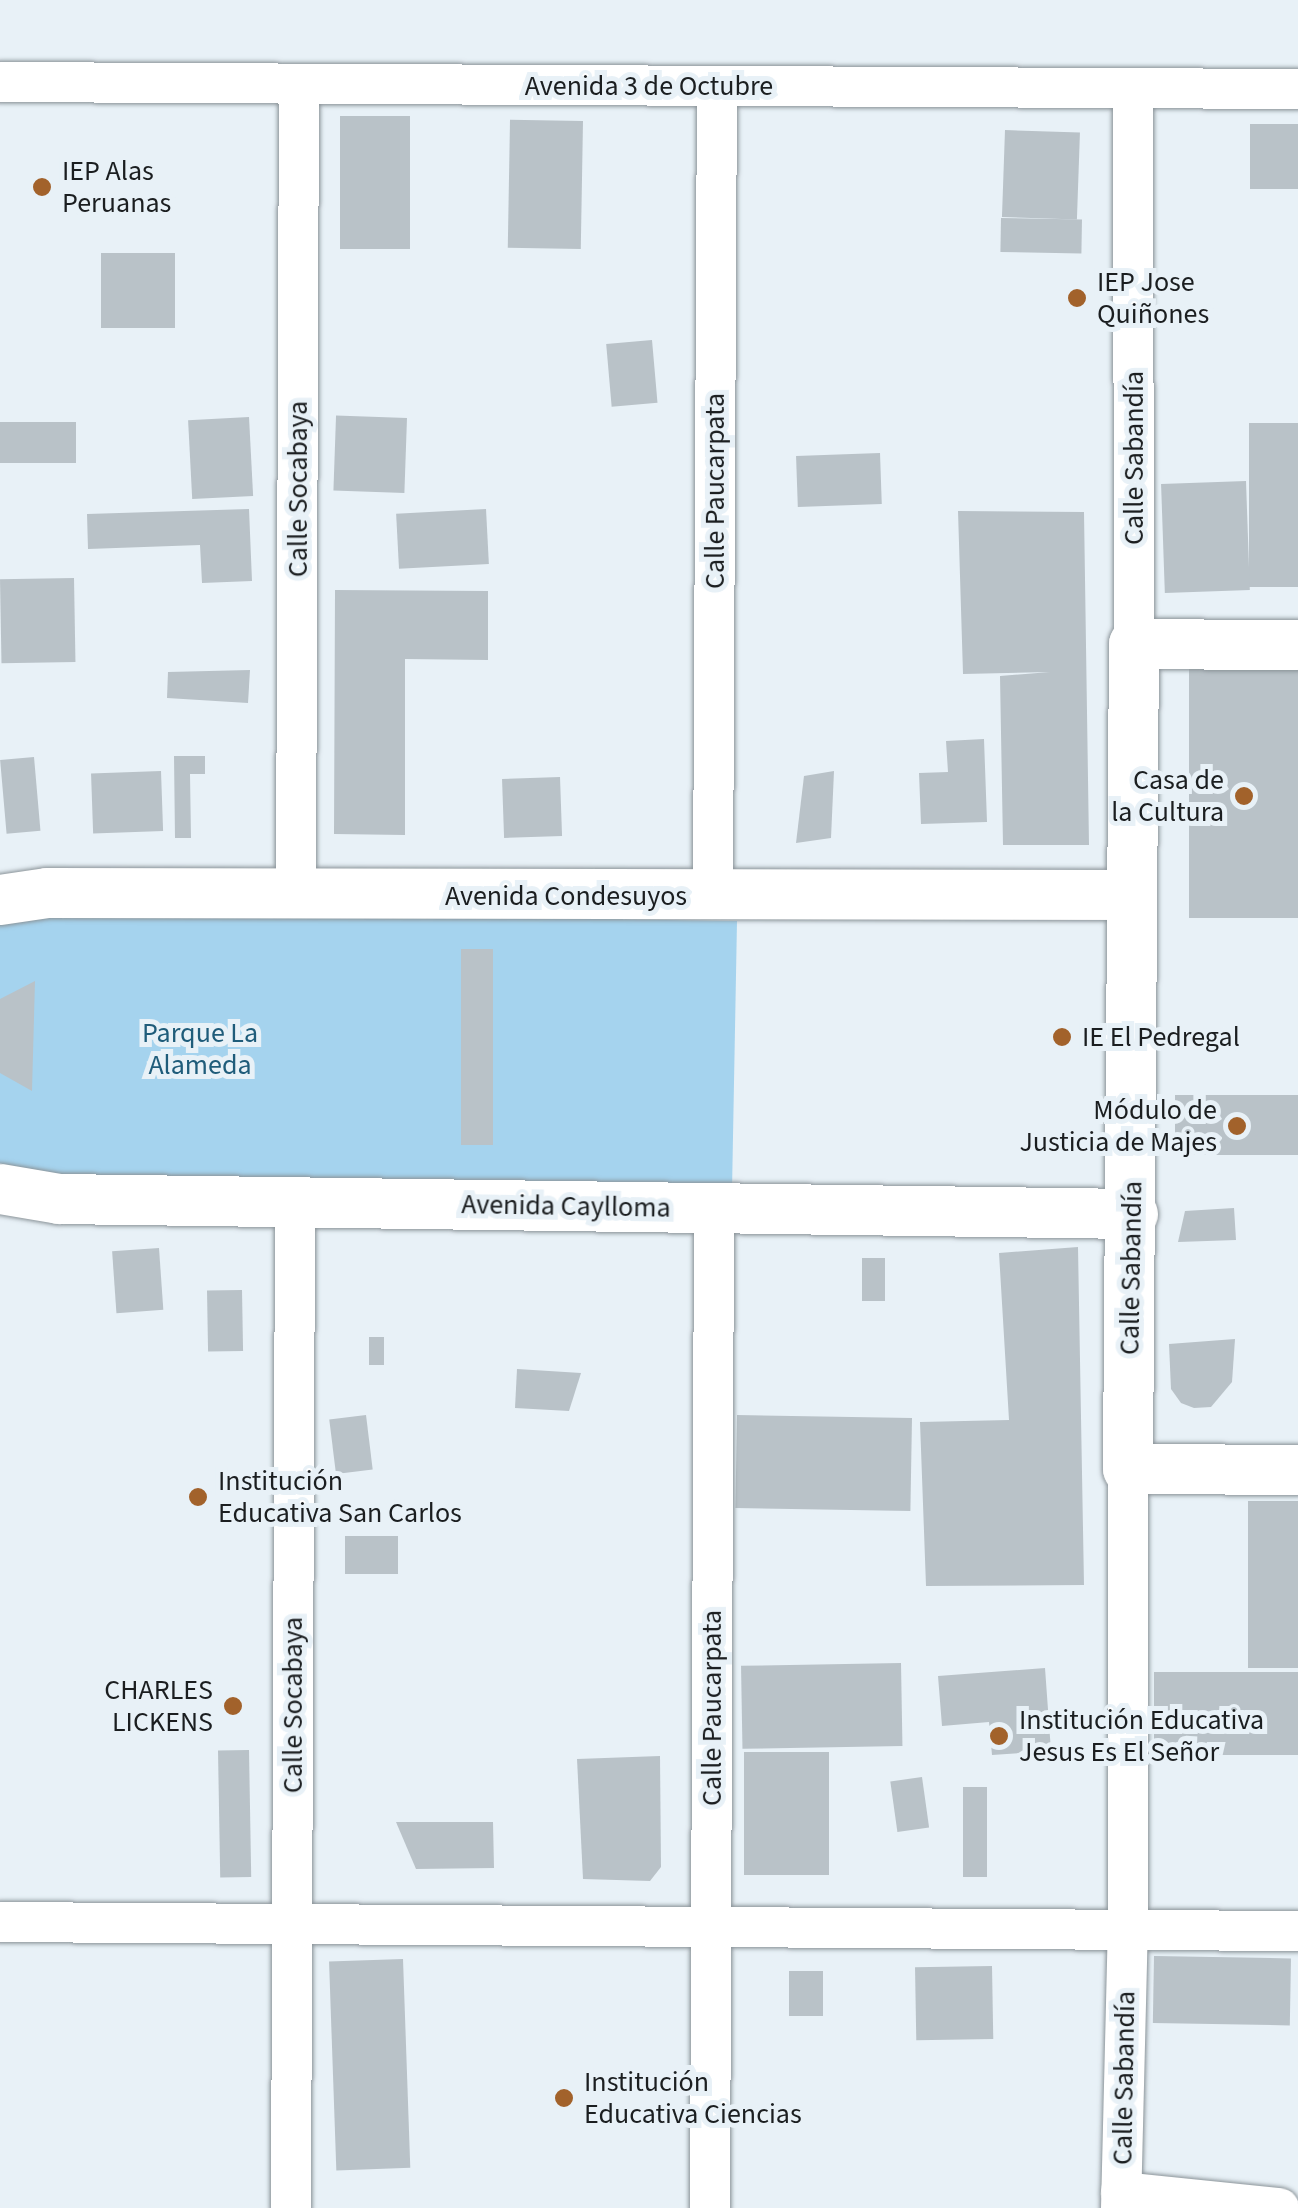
<!DOCTYPE html>
<meta charset="utf-8">
<style>
body{margin:0}
#map{position:relative;width:1298px;height:2208px;overflow:hidden;background:#e8f1f7;font-family:"Source Sans 3",sans-serif}
div>[style]{position:absolute}
[style*='--x']{left:calc(var(--x)*1px);top:calc(var(--y)*1px);width:calc(var(--w)*1px);rotate:calc(var(--a)*1deg)}
.green>*{inset:0;background:#a5d3ee}
.building>*{inset:0;background:#b9c2c8;transform-origin:0 0}
.roads{filter:drop-shadow(0 0 2px #8b9499) drop-shadow(0 0 2px #8b9499)}
.minor>*{height:40px;margin:-20px;padding:0 20px;transform-origin:20px;border-radius:20px;background:#fff}
.major>*{height:50px;margin:-25px;padding:0 25px;transform-origin:25px;border-radius:25px;background:#fff}
.dots>*{width:28px;height:28px;translate:-50% -50%;box-sizing:border-box;border:5px solid #e8f1f7;border-radius:50%}
span{translate:-50% -50%;white-space:nowrap;text-align:center;line-height:1.15;-webkit-text-stroke:10px #e8f1f7;paint-order:stroke}
.street-label{font-size:28px;color:#1b1e20}
.poi-label{font-size:28px;color:#1b1e20}
.left{translate:0 -50%;text-align:left}
.right{translate:-100% -50%;text-align:right}
.park-label{font-size:28px;color:#1f5c7a}
</style>
<div id="map">
<div class="green">
<i style="clip-path:polygon(44px 911px,737px 921px,732px 1191px,0 1173px,0 921px)"></i>
</div>
<div class="building">
<i style="left:410px;top:116px;width:133px;height:70px;rotate:90deg"></i>
<i style="left:583px;top:121px;width:128px;height:73px;rotate:91deg"></i>
<i style="left:1298px;top:124px;width:65px;height:48px;rotate:90deg"></i>
<i style="left:1005px;top:130px;width:75px;height:87px;rotate:2deg"></i>
<i style="left:1001px;top:218px;width:81px;height:34px;rotate:1deg"></i>
<i style="left:101px;top:253px;width:74px;height:75px"></i>
<i style="left:652px;top:340px;width:63px;height:46px;rotate:85deg"></i>
<i style="left:249px;top:417px;width:79px;height:61px;rotate:87deg"></i>
<i style="left:407px;top:418px;width:75px;height:71px;rotate:92deg"></i>
<i style="left:0;top:422px;width:76px;height:41px"></i>
<i style="left:1298px;top:423px;width:164px;height:49px;rotate:90deg"></i>
<i style="left:880px;top:453px;width:51px;height:84px;rotate:88deg"></i>
<i style="left:1246px;top:481px;width:109px;height:85px;rotate:88deg"></i>
<i style="clip-path:polygon(249px 509px,252px 581px,202px 583px,200px 545px,88px 549px,87px 514px)"></i>
<i style="left:486px;top:509px;width:55px;height:90px;rotate:87deg"></i>
<i style="clip-path:polygon(958px 511px,1084px 512px,1089px 845px,1003px 845px,1000px 676px,1050px 672px,963px 674px)"></i>
<i style="left:74px;top:578px;width:84px;height:74px;rotate:89deg"></i>
<i style="clip-path:polygon(335px 590px,488px 591px,488px 660px,405px 659px,405px 835px,334px 834px)"></i>
<i style="left:1298px;top:667px;width:251px;height:109px;rotate:90deg"></i>
<i style="clip-path:polygon(250px 670px,248px 703px,167px 698px,168px 672px)"></i>
<i style="clip-path:polygon(984px 739px,987px 822px,921px 824px,919px 773px,948px 772px,946px 741px)"></i>
<i style="clip-path:polygon(174px 756px,205px 756px,205px 774px,190px 774px,191px 838px,175px 838px)"></i>
<i style="left:34px;top:757px;width:74px;height:34px;rotate:85deg"></i>
<i style="left:161px;top:771px;width:60px;height:70px;rotate:88deg"></i>
<i style="clip-path:polygon(834px 771px,831px 838px,796px 843px,804px 776px)"></i>
<i style="left:560px;top:777px;width:59px;height:58px;rotate:88deg"></i>
<i style="left:461px;top:949px;width:32px;height:196px"></i>
<i style="clip-path:polygon(35px 981px,32px 1091px,0 1073px,0 999px)"></i>
<i style="left:1298px;top:1095px;width:60px;height:123px;rotate:90deg"></i>
<i style="clip-path:polygon(1234px 1208px,1236px 1240px,1178px 1242px,1185px 1211px)"></i>
<i style="clip-path:polygon(1078px 1247px,1084px 1585px,926px 1586px,920px 1422px,1009px 1420px,999px 1253px)"></i>
<i style="left:159px;top:1248px;width:62px;height:47px;rotate:86deg"></i>
<i style="left:862px;top:1258px;width:23px;height:43px"></i>
<i style="left:242px;top:1290px;width:61px;height:35px;rotate:89deg"></i>
<i style="left:369px;top:1337px;width:15px;height:28px"></i>
<i style="clip-path:polygon(1235px 1339px,1232px 1382px,1211px 1407px,1194px 1408px,1181px 1403px,1171px 1389px,1169px 1344px)"></i>
<i style="clip-path:polygon(517px 1369px,581px 1373px,569px 1411px,515px 1408px)"></i>
<i style="left:366px;top:1415px;width:55px;height:37px;rotate:83deg"></i>
<i style="left:912px;top:1418px;width:93px;height:175px;rotate:91deg"></i>
<i style="left:1298px;top:1501px;width:167px;height:50px;rotate:90deg"></i>
<i style="left:345px;top:1536px;width:53px;height:38px"></i>
<i style="left:901px;top:1663px;width:83px;height:160px;rotate:89deg"></i>
<i style="clip-path:polygon(1045px 1668px,1051px 1751px,992px 1755px,989px 1722px,942px 1726px,938px 1676px)"></i>
<i style="left:1298px;top:1672px;width:83px;height:144px;rotate:90deg"></i>
<i style="left:249px;top:1750px;width:127px;height:31px;rotate:89deg"></i>
<i style="left:829px;top:1752px;width:123px;height:85px;rotate:90deg"></i>
<i style="clip-path:polygon(660px 1756px,661px 1867px,650px 1881px,583px 1879px,577px 1759px)"></i>
<i style="left:922px;top:1777px;width:51px;height:32px;rotate:82deg"></i>
<i style="left:963px;top:1787px;width:24px;height:90px"></i>
<i style="clip-path:polygon(396px 1822px,493px 1822px,494px 1868px,416px 1869px)"></i>
<i style="left:1154px;top:1956px;width:137px;height:67px;rotate:1deg"></i>
<i style="left:403px;top:1959px;width:209px;height:74px;rotate:88deg"></i>
<i style="left:992px;top:1966px;width:73px;height:77px;rotate:89deg"></i>
<i style="left:789px;top:1971px;width:34px;height:45px"></i>
</div>
<div class="roads">
<div class="minor">
<i style="--x:0;--y:82;--w:1298;--a:0.31"></i>
<i style="--x:1133;--y:88;--w:556;--a:89.9"></i>
<i style="--x:296;--y:894;--w:810;--a:-89.79"></i>
<i style="--x:713;--y:896;--w:810;--a:-89.72"></i>
<i style="--x:0;--y:1922;--w:1298;--a:0.4"></i>
<i style="--x:1121;--y:2192;--w:159;--a:5.8"></i>
<i style="--x:291;--y:2208;--w:1006;--a:-89.77"></i>
<i style="--x:710;--y:2208;--w:1000;--a:-89.77"></i>
<i style="--x:1121;--y:2208;--w:278;--a:-88.6"></i>
<i style="--x:1128;--y:1930;--w:461;--a:-90"></i>
</div>
<div class="major">
<i style="--x:1298;--y:645;--w:164;--a:-179.7"></i>
<i style="--x:1134;--y:644;--w:825;--a:90.42"></i>
<i style="--x:1128;--y:1469;--w:170;--a:0.3"></i>
<i style="--x:0;--y:900;--w:48;--a:-8.5"></i>
<i style="--x:47;--y:893;--w:1085;--a:0.11"></i>
<i style="--x:0;--y:1189;--w:60;--a:9.6"></i>
<i style="--x:59;--y:1199;--w:1074;--a:0.8"></i>
</div>
</div>
<div class="dots">
<i style="left:42px;top:187px;background:#a2622b"></i>
<i style="left:1077px;top:298px;background:#a2622b"></i>
<i style="left:1244px;top:796px;background:#a2622b"></i>
<i style="left:1062px;top:1037px;background:#a2622b"></i>
<i style="left:1237px;top:1126px;background:#a2622b"></i>
<i style="left:198px;top:1497px;background:#a2622b"></i>
<i style="left:233px;top:1706px;background:#a2622b"></i>
<i style="left:999px;top:1736px;background:#a2622b"></i>
<i style="left:564px;top:2098px;background:#a2622b"></i>
</div>
<div class="street-label">
<span style="left:649px;top:86px">Avenida 3 de Octubre</span>
<span style="left:1134px;top:458px;rotate:-90deg">Calle Sabandía</span>
<span style="left:298px;top:489px;rotate:-90deg">Calle Socabaya</span>
<span style="left:715px;top:491px;rotate:-90deg">Calle Paucarpata</span>
<span style="left:566px;top:896px">Avenida Condesuyos</span>
<span style="left:566px;top:1206px;rotate:1deg">Avenida Caylloma</span>
<span style="left:1131px;top:1268px;rotate:-89deg">Calle Sabandía</span>
<span style="left:293px;top:1705px;rotate:-90deg">Calle Socabaya</span>
<span style="left:712px;top:1708px;rotate:-90deg">Calle Paucarpata</span>
<span style="left:1124px;top:2078px;rotate:-89deg">Calle Sabandía</span>
</div>
<div class="poi-label">
<span class="left" style="left:62px;top:187px">IEP Alas<br>Peruanas</span>
<span class="left" style="left:1097px;top:298px">IEP Jose<br>Quiñones</span>
<span class="right" style="left:1224px;top:796px">Casa de<br>la Cultura</span>
<span class="left" style="left:1082px;top:1037px">IE El Pedregal</span>
<span class="right" style="left:1217px;top:1126px">Módulo de<br>Justicia de Majes</span>
<span class="left" style="left:218px;top:1497px">Institución<br>Educativa San Carlos</span>
<span class="right" style="left:213px;top:1706px">CHARLES<br>LICKENS</span>
<span class="left" style="left:1019px;top:1736px">Institución Educativa<br>Jesus Es El Señor</span>
<span class="left" style="left:584px;top:2098px">Institución<br>Educativa Ciencias</span>
</div>
<div class="park-label">
<span style="left:200px;top:1049px">Parque La<br>Alameda</span>
</div>
</div>
